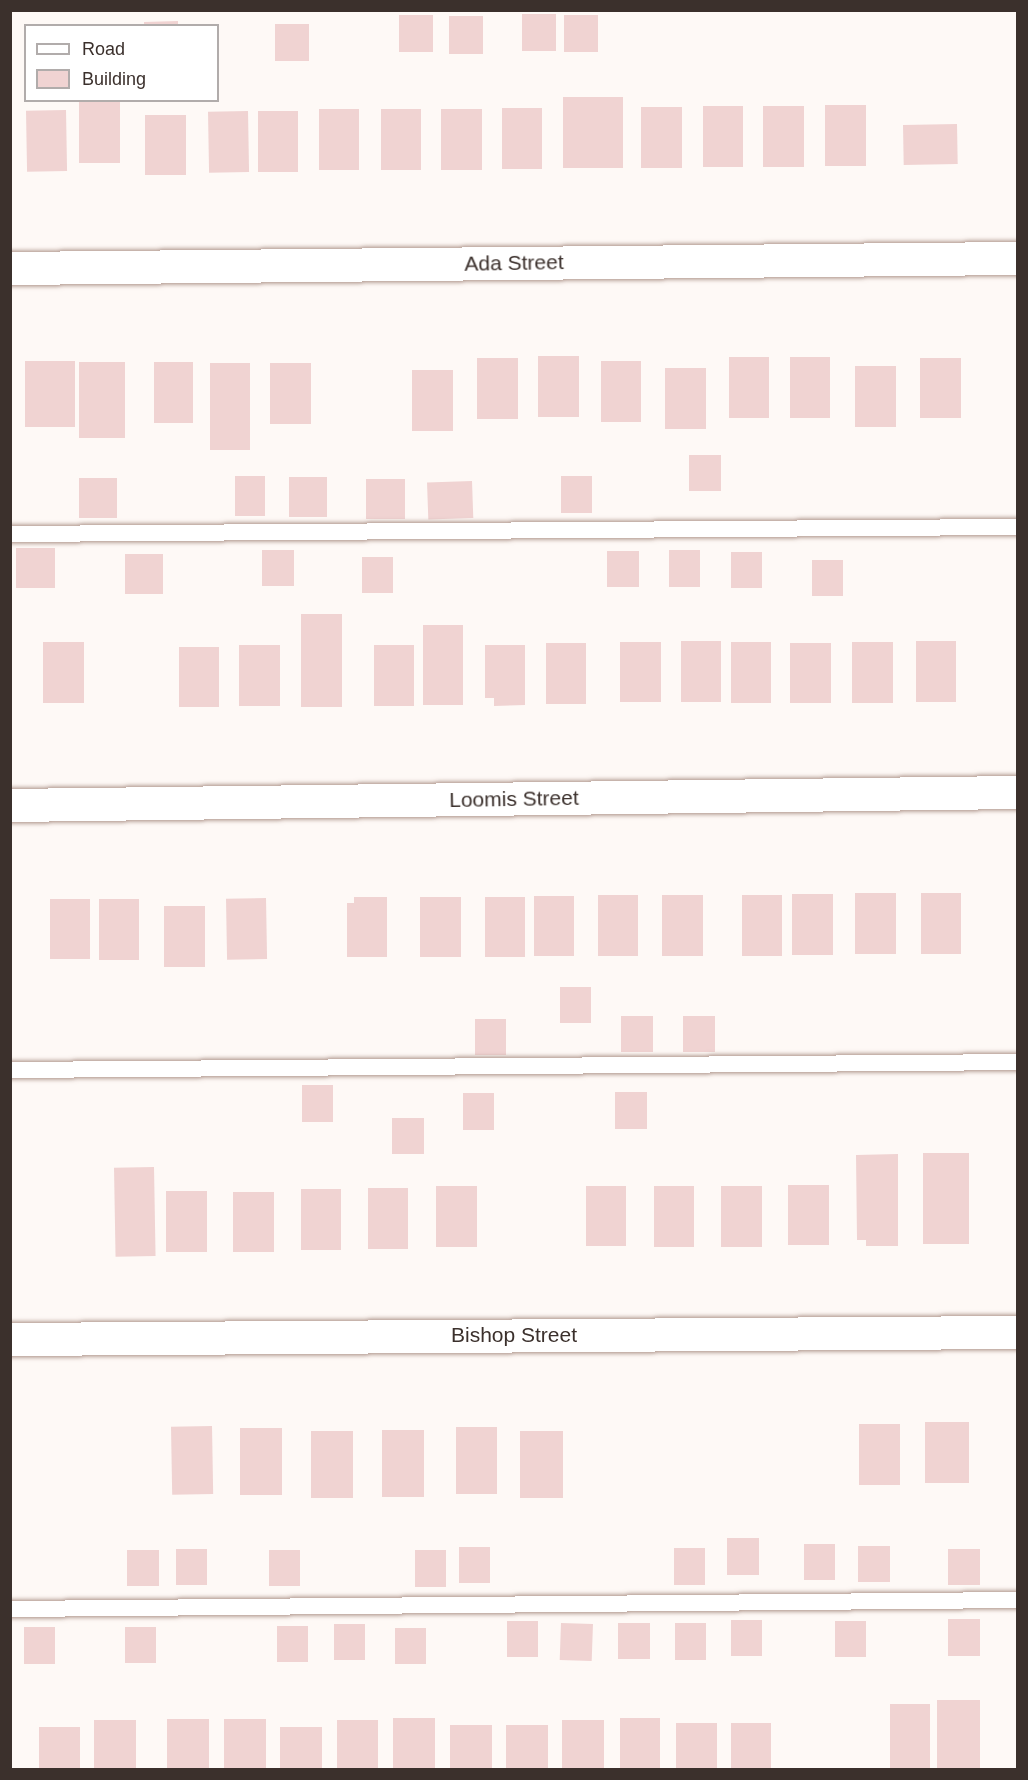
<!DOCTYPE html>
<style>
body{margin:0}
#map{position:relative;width:1028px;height:1780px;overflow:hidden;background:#fef9f6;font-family:Arial,sans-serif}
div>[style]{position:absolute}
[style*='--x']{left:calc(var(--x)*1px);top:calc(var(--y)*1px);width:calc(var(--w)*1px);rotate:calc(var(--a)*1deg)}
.building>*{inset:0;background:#f0d3d2;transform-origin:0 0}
.roads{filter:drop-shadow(0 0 2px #b29a90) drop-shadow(0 0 2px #b29a90)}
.lane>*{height:16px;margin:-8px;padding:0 8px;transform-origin:8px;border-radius:8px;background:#fff}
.street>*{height:33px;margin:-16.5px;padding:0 16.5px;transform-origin:16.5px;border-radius:16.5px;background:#fff}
span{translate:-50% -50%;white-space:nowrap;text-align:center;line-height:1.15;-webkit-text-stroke:5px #fff;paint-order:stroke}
.street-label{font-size:21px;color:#3b302c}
.frame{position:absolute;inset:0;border:12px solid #3b302c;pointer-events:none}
.legend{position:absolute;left:24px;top:24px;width:195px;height:78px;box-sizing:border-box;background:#fff;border:2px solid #b1acab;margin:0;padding:8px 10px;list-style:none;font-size:18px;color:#3b302c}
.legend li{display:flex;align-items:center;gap:12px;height:30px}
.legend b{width:30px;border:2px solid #b1acab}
</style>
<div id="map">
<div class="building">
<i style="left:522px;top:14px;width:34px;height:37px"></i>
<i style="left:399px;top:15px;width:34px;height:37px"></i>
<i style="left:598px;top:15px;width:37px;height:34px;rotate:90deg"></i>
<i style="left:483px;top:16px;width:38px;height:34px;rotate:90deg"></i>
<i style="clip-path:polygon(178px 21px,178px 26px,144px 26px,144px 22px)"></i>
<i style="left:275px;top:24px;width:34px;height:37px"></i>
<i style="left:563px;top:97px;width:60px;height:71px"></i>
<i style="left:79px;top:102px;width:41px;height:61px"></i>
<i style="left:866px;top:105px;width:61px;height:41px;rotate:90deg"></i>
<i style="left:743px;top:106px;width:61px;height:40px;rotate:90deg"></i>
<i style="left:763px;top:106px;width:41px;height:61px"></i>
<i style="left:641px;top:107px;width:41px;height:61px"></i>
<i style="left:502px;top:108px;width:40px;height:61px"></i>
<i style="left:319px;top:109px;width:40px;height:61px"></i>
<i style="left:381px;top:109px;width:40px;height:61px"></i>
<i style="left:441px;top:109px;width:41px;height:61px"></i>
<i style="left:66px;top:110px;width:61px;height:40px;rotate:89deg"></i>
<i style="left:248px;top:111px;width:61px;height:40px;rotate:89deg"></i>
<i style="left:258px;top:111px;width:40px;height:61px"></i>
<i style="left:145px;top:115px;width:41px;height:60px"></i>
<i style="left:957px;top:124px;width:40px;height:54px;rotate:89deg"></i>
<i style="left:579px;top:356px;width:61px;height:41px;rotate:90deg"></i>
<i style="left:729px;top:357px;width:40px;height:61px"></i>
<i style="left:790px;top:357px;width:40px;height:61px"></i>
<i style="left:477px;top:358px;width:41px;height:61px"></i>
<i style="left:920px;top:358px;width:41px;height:60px"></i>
<i style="left:25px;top:361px;width:50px;height:66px"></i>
<i style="left:641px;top:361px;width:61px;height:40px;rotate:90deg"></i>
<i style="left:79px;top:362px;width:46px;height:76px"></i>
<i style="left:154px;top:362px;width:39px;height:61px"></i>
<i style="left:210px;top:363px;width:40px;height:87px"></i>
<i style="left:270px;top:363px;width:41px;height:61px"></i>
<i style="left:896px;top:366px;width:61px;height:41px;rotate:90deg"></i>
<i style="left:706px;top:368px;width:61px;height:41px;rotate:90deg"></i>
<i style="left:412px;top:370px;width:41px;height:61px"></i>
<i style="left:689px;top:455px;width:32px;height:36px"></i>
<i style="left:235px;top:476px;width:30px;height:40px"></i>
<i style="left:561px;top:476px;width:31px;height:37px"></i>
<i style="left:289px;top:477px;width:38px;height:40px"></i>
<i style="left:117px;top:478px;width:40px;height:38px;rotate:90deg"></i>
<i style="left:405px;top:479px;width:40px;height:39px;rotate:90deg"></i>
<i style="left:472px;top:481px;width:37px;height:45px;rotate:88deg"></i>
<i style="left:16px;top:548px;width:39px;height:40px"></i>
<i style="left:262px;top:550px;width:32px;height:36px"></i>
<i style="left:669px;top:550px;width:31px;height:37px"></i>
<i style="left:607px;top:551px;width:32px;height:36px"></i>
<i style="left:731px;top:552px;width:31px;height:36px"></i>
<i style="left:125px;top:554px;width:38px;height:40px"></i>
<i style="left:362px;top:557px;width:31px;height:36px"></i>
<i style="left:812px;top:560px;width:31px;height:36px"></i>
<i style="left:301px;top:614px;width:41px;height:93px"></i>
<i style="left:423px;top:625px;width:40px;height:80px"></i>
<i style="left:681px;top:641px;width:40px;height:61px"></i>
<i style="left:916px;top:641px;width:40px;height:61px"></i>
<i style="left:84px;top:642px;width:61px;height:41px;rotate:90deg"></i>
<i style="left:620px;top:642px;width:41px;height:60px"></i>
<i style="left:731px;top:642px;width:40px;height:61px"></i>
<i style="left:852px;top:642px;width:41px;height:61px"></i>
<i style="left:546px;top:643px;width:40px;height:61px"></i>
<i style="left:790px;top:643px;width:41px;height:60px"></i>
<i style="left:280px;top:645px;width:61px;height:41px;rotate:90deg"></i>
<i style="left:374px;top:645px;width:40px;height:61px"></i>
<i style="clip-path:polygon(485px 645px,525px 645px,525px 705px,494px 706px,494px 698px,485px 698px)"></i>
<i style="left:179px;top:647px;width:40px;height:60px"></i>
<i style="left:896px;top:893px;width:61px;height:41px;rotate:90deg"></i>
<i style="left:921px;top:893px;width:40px;height:61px"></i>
<i style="left:792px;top:894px;width:41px;height:61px"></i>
<i style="left:598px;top:895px;width:40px;height:61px"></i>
<i style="left:662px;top:895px;width:41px;height:61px"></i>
<i style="left:742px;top:895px;width:40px;height:61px"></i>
<i style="left:534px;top:896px;width:40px;height:60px"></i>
<i style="clip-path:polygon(354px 897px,387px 897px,387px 957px,347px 957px,347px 903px,354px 903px)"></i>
<i style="left:420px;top:897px;width:41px;height:60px"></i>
<i style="left:485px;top:897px;width:40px;height:60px"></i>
<i style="left:266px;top:898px;width:61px;height:40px;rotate:89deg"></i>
<i style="left:50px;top:899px;width:40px;height:60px"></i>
<i style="left:99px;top:899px;width:40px;height:61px"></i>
<i style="left:164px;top:906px;width:41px;height:61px"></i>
<i style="left:560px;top:987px;width:31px;height:36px"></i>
<i style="left:621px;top:1016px;width:32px;height:36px"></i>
<i style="left:683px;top:1016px;width:32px;height:36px"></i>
<i style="left:475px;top:1019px;width:31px;height:36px"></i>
<i style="left:302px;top:1085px;width:31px;height:37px"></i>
<i style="left:647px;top:1092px;width:37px;height:32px;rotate:90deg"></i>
<i style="left:494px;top:1093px;width:37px;height:31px;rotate:90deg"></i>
<i style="left:392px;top:1118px;width:32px;height:36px"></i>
<i style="left:923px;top:1153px;width:46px;height:91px"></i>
<i style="clip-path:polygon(898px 1154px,898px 1246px,866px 1246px,866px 1240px,857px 1240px,856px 1155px)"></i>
<i style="left:154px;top:1167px;width:89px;height:40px;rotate:89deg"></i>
<i style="left:788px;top:1185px;width:41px;height:60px"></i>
<i style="left:436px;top:1186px;width:41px;height:61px"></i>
<i style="left:586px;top:1186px;width:40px;height:60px"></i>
<i style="left:654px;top:1186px;width:40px;height:61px"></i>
<i style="left:721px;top:1186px;width:41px;height:61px"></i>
<i style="left:368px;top:1188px;width:40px;height:61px"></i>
<i style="left:301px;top:1189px;width:40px;height:61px"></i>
<i style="left:166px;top:1191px;width:41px;height:61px"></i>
<i style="left:233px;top:1192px;width:41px;height:60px"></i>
<i style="left:925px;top:1422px;width:44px;height:61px"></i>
<i style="left:859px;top:1424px;width:41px;height:61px"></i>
<i style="left:212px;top:1426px;width:68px;height:41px;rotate:89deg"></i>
<i style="left:456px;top:1427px;width:41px;height:67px"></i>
<i style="left:240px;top:1428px;width:42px;height:67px"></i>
<i style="left:382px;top:1430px;width:42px;height:67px"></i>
<i style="left:311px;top:1431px;width:42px;height:67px"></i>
<i style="left:520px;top:1431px;width:43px;height:67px"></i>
<i style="left:759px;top:1538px;width:37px;height:32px;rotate:90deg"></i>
<i style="left:804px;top:1544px;width:31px;height:36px"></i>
<i style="left:858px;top:1546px;width:32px;height:36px"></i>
<i style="left:459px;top:1547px;width:31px;height:36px"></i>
<i style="left:674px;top:1548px;width:31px;height:37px"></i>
<i style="left:176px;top:1549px;width:31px;height:36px"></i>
<i style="left:948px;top:1549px;width:32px;height:36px"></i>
<i style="left:127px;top:1550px;width:32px;height:36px"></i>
<i style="left:269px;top:1550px;width:31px;height:36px"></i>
<i style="left:415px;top:1550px;width:31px;height:37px"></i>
<i style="left:980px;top:1619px;width:37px;height:32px;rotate:90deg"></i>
<i style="left:731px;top:1620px;width:31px;height:36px"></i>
<i style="left:507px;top:1621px;width:31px;height:36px"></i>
<i style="left:835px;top:1621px;width:31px;height:36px"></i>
<i style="left:561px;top:1623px;width:32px;height:37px;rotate:2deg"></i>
<i style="left:618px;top:1623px;width:32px;height:36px"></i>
<i style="left:706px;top:1623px;width:37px;height:31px;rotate:90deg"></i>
<i style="left:334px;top:1624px;width:31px;height:36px"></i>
<i style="left:277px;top:1626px;width:31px;height:36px"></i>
<i style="left:24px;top:1627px;width:31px;height:37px"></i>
<i style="left:125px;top:1627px;width:31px;height:36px"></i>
<i style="left:395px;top:1628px;width:31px;height:36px"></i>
<i style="left:937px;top:1700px;width:43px;height:70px"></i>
<i style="left:890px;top:1704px;width:40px;height:66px"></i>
<i style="left:393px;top:1718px;width:42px;height:52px"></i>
<i style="left:620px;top:1718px;width:40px;height:52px"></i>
<i style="left:167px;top:1719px;width:42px;height:51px"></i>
<i style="left:224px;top:1719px;width:42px;height:51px"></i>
<i style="left:136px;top:1720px;width:50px;height:42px;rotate:90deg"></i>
<i style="left:337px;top:1720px;width:41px;height:50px"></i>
<i style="left:562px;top:1720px;width:42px;height:50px"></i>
<i style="left:717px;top:1723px;width:47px;height:41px;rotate:90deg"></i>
<i style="left:731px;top:1723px;width:40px;height:47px"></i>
<i style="left:450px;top:1725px;width:42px;height:45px"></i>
<i style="left:506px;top:1725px;width:42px;height:45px"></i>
<i style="left:39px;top:1727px;width:41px;height:43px"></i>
<i style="left:322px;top:1727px;width:43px;height:42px;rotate:90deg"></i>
</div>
<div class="roads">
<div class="lane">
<i style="--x:10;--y:534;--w:1008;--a:-0.4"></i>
<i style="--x:10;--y:1070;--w:1008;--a:-0.45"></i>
<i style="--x:10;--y:1609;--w:1008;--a:-0.51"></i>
</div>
<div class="street">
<i style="--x:10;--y:268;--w:1008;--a:-0.57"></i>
<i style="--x:10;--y:805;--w:1008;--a:-0.74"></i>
<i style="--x:10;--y:1339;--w:1008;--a:-0.4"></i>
</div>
</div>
<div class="street-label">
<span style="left:514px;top:263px;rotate:-1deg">Ada Street</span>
<span style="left:514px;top:799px;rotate:-1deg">Loomis Street</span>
<span style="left:514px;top:1335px">Bishop Street</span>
</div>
<div class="frame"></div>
<ul class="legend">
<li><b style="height:8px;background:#fff"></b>Road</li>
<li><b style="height:16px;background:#f0d3d2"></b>Building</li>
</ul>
</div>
